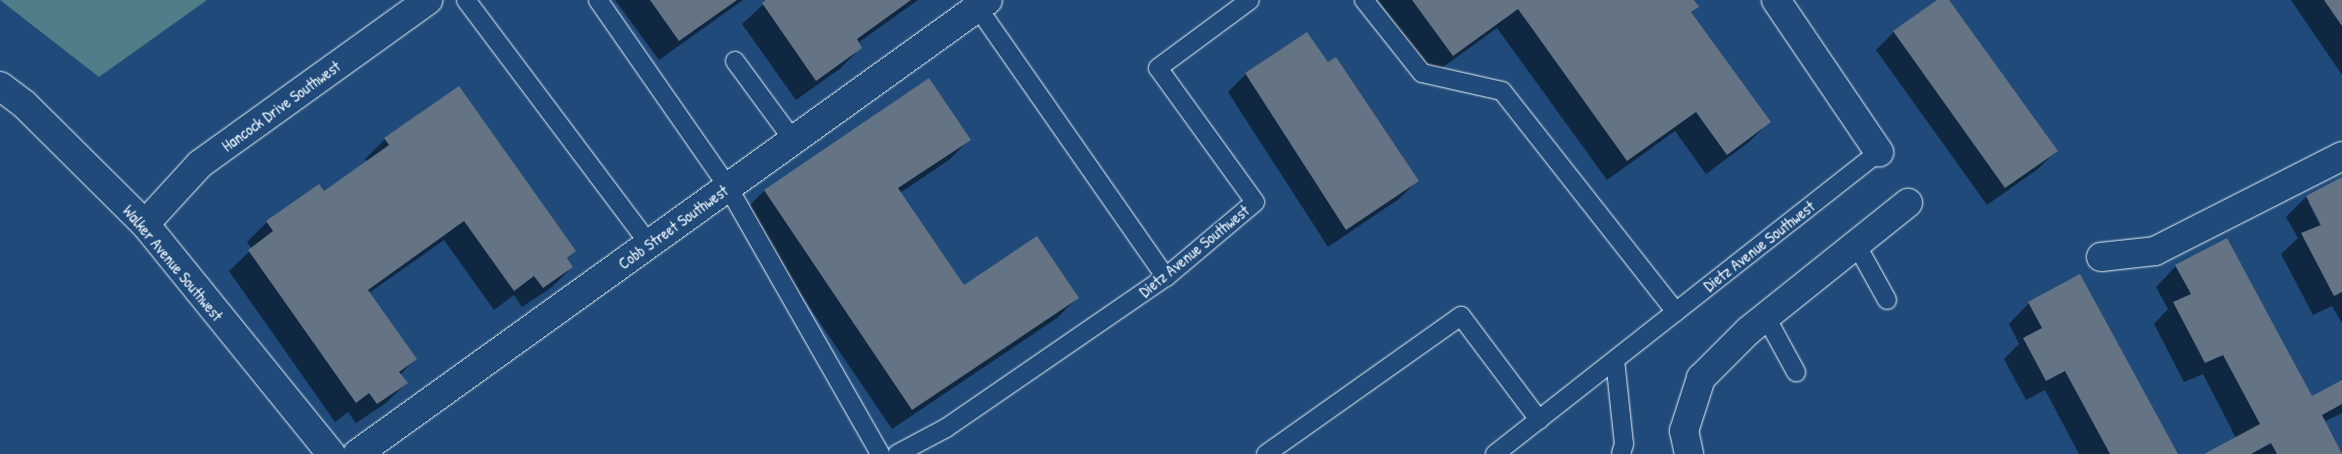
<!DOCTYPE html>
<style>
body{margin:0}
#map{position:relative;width:2342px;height:454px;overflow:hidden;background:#1f4a7a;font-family:"Patrick Hand",sans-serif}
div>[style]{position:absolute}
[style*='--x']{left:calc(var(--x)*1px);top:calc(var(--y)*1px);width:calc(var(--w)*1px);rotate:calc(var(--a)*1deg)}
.green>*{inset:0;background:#4f7e88}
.shadow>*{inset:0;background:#0007}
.building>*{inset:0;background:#647484}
.roads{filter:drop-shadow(0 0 1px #e8f1f8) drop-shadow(0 0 1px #e8f1f8)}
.service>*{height:18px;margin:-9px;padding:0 9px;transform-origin:9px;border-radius:9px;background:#1f4a7a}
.minor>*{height:28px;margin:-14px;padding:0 14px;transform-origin:14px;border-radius:14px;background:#1f4a7a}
span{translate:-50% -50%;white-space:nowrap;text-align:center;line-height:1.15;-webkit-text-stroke:4px #1f4a7a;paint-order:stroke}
.street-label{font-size:16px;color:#e8f1f8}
</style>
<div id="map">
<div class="green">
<i style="clip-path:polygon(0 0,207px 0,99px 77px)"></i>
</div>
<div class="shadow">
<i style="clip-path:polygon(615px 0,743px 0,659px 60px)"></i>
<i style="clip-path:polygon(768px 0,918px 0,858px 43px,861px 47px,841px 68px,796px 100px,742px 24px)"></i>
<i style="clip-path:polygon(1378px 0,1692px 0,1697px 6px,1691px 13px,1769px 122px,1749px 142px,1706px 174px,1675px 131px,1607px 180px,1497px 28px,1432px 75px)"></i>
<i style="clip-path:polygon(1939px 0,1948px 0,2056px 151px,2038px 169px,1987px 205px,1876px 50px,1894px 32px)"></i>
<i style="clip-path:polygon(2291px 0,2342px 0,2342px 75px)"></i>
<i style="clip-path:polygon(1307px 34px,1417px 181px,1399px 199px,1328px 247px,1228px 92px,1246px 74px)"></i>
<i style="clip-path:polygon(929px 80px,969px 140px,949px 160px,900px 193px,963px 287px,1077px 298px,1057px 318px,892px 429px,744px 211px,764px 191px)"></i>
<i style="clip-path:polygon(385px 139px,575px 251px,567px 259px,572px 267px,552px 287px,522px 307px,514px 295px,494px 310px,444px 240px,369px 293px,415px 359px,400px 375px,406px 383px,386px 403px,356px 423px,348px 412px,335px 422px,229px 271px,252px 249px,247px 242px,267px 222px,324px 193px,367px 162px,365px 159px)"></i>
<i style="clip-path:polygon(evenodd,2342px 178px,2342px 323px,2332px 306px,2313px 315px,2281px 254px,2298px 238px,2286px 217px,2306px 197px,2342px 178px,2308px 202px,2310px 202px,2325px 229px,2323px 231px,2308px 202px)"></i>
<i style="clip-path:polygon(2176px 266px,2312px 397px,2342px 381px,2342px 413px,2324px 422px,2341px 454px,2206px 454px,2236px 438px,2203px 374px,2184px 382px,2154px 324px,2168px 309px,2156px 287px)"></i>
<i style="clip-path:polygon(2079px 276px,2176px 454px,2079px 454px,2045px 390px,2026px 400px,2004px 359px,2019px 344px,2009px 324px,2029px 303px)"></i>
</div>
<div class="building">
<i style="clip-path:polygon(650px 0,737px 0,679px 41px)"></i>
<i style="clip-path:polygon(766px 0,911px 0,857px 39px,862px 48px,816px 81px,762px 3px)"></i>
<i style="clip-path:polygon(1412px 0,1694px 0,1699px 7px,1691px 12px,1771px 122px,1727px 155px,1696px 112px,1627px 161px,1518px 9px,1453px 56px)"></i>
<i style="clip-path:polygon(1937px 0,1949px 0,2058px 151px,2005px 188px,1893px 31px)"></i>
<i style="clip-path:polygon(2324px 0,2342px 0,2342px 26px)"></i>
<i style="clip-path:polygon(1307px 32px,1328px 62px,1336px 57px,1419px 181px,1346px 230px,1245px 73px)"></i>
<i style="clip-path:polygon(929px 78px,971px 140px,898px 188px,964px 285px,1037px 236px,1079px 298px,912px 410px,764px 190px)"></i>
<i style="clip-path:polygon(459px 86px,576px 251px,567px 258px,573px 267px,543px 288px,534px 276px,514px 291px,464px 221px,368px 290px,417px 359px,399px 372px,408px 383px,377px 404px,369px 393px,356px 403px,248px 250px,273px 231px,266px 221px,319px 184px,324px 191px,389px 145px,384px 138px)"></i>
<i style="clip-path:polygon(2342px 177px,2342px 292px,2334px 296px,2301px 233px,2321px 225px,2306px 196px)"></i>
<i style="clip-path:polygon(2227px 238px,2312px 396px,2342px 380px,2342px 404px,2322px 415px,2342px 454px,2277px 454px,2271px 443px,2251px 454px,2204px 454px,2260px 424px,2223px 355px,2205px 363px,2173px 302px,2191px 294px,2175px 265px)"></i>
<i style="clip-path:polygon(2080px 274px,2178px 454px,2110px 454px,2065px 371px,2046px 381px,2023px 338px,2042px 328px,2028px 302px)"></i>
</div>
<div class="roads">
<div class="service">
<i style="--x:466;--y:0;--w:305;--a:53.1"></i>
<i style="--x:598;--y:0;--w:228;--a:55.2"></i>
<i style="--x:728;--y:187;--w:307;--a:60.3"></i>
<i style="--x:1364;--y:0;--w:93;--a:51.5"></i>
<i style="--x:1422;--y:73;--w:82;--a:12.7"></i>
<i style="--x:1502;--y:91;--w:281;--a:51.8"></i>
<i style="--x:978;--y:8;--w:328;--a:55.1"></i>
<i style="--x:735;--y:61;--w:98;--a:53.7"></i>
<i style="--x:1856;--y:244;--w:64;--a:61"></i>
<i style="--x:1766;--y:317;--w:63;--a:61.4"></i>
<i style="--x:1615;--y:360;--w:84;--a:83.9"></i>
<i style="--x:1624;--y:444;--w:10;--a:107"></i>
<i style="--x:897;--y:454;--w:55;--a:-28"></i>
<i style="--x:946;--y:428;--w:267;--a:-34.5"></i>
<i style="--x:1166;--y:277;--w:116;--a:-40.1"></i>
<i style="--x:1255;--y:202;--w:165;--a:-125.9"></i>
<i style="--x:1158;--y:68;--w:114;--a:-36.5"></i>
<i style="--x:1266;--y:454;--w:239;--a:-35.3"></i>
<i style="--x:1461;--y:316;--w:130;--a:53.1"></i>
<i style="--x:1495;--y:454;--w:489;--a:-38.2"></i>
</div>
<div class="minor">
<i style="--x:1776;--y:0;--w:184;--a:55.9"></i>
<i style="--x:0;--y:86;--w:30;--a:37"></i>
<i style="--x:24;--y:104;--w:170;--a:44.8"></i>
<i style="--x:145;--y:224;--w:296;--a:51"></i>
<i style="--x:145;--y:224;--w:81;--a:-47.5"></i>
<i style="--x:200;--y:164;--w:281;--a:-35.7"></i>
<i style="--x:2101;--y:257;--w:54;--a:-6.3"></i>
<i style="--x:2155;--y:251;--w:210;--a:-26.9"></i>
<i style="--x:357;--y:454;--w:777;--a:-35.73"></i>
<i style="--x:1689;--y:454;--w:24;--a:-102"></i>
<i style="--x:1684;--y:431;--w:56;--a:-72.2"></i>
<i style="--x:1701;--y:378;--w:66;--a:-45"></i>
<i style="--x:1748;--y:331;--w:205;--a:-38.7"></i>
</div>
</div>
<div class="street-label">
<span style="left:281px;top:106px;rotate:-36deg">Hancock Drive Southwest</span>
<span style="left:673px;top:227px;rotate:-36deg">Cobb Street Southwest</span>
<span style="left:1759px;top:246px;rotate:-38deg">Dietz Avenue Southwest</span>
<span style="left:1194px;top:251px;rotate:-39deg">Dietz Avenue Southwest</span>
<span style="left:173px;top:263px;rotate:50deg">Walker Avenue Southwest</span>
</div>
</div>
